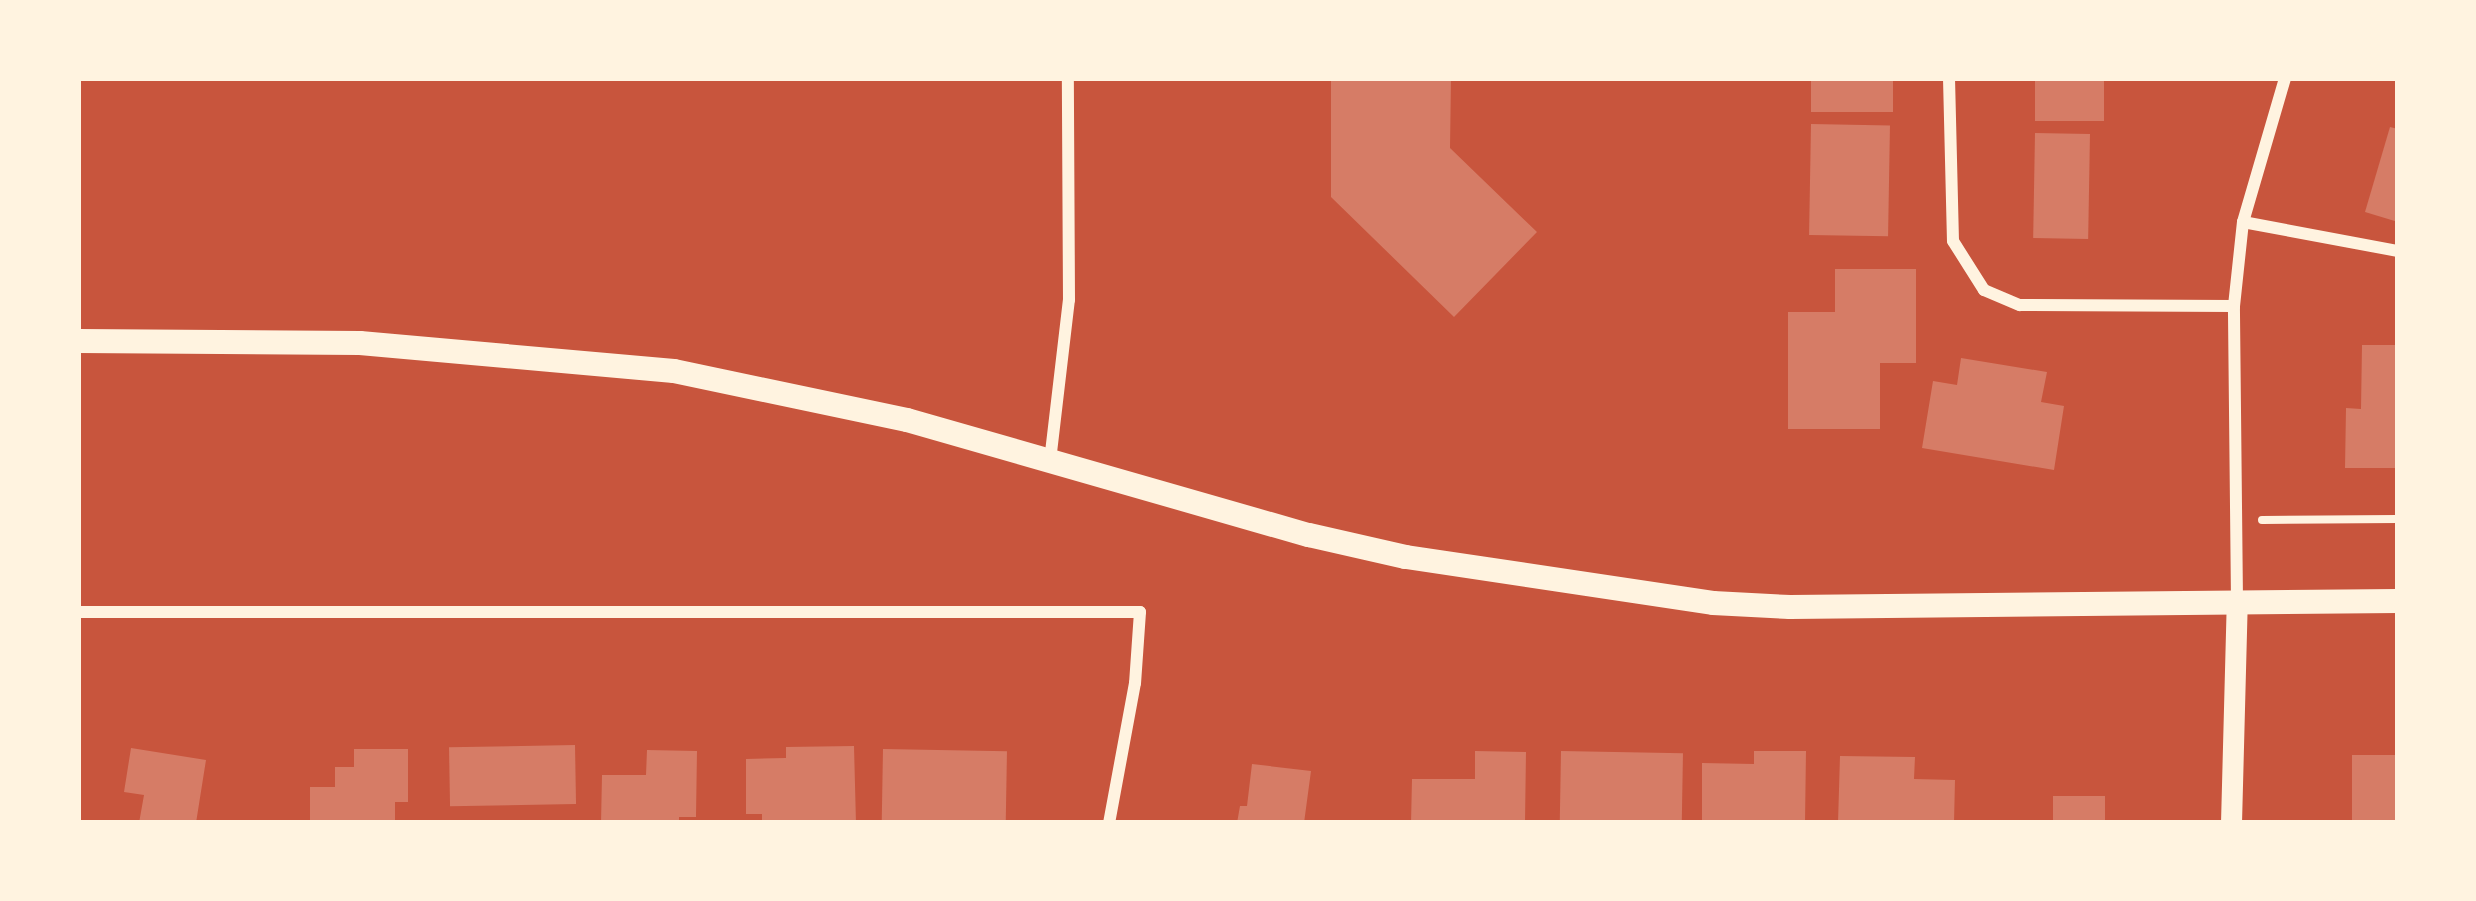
<!DOCTYPE html>
<style>
body{margin:0}
#map{position:relative;width:2476px;height:901px;overflow:hidden;background:#c8553d;font-family:"Open Sans",sans-serif}
div>[style]{position:absolute}
[style*='--x']{left:calc(var(--x)*1px);top:calc(var(--y)*1px);width:calc(var(--w)*1px);rotate:calc(var(--a)*1deg)}
.building>*{inset:0;background:#d67c66;transform-origin:0 0}
.path>*{height:8px;margin:-4px;padding:0 4px;transform-origin:4px;border-radius:4px;background:#fff3e0}
.minor>*{height:12px;margin:-6px;padding:0 6px;transform-origin:6px;border-radius:6px;background:#fff3e0}
.tertiary>*{height:21px;margin:-10.5px;padding:0 10.5px;transform-origin:10.5px;border-radius:10.5px;background:#fff3e0}
.secondary>*{height:24px;margin:-12px;padding:0 12px;transform-origin:12px;border-radius:12px;background:#fff3e0}
span{translate:-50% -50%;white-space:nowrap;text-align:center;line-height:1.15;-webkit-text-stroke:10px #fff3e0;paint-order:stroke}
.frame{position:absolute;inset:0;border:81px solid #fff3e0;pointer-events:none}
</style>
<div id="map">
<div class="building">
<i style="clip-path:polygon(1331px 78px,1451px 78px,1450px 148px,1537px 232px,1454px 317px,1331px 197px)"></i>
<i style="left:1811px;top:78px;width:82px;height:34px"></i>
<i style="left:2035px;top:78px;width:69px;height:43px"></i>
<i style="left:1811px;top:124px;width:79px;height:111px;rotate:1deg"></i>
<i style="clip-path:polygon(2390px 127px,2398px 129px,2398px 222px,2365px 212px)"></i>
<i style="left:2035px;top:133px;width:55px;height:105px;rotate:1deg"></i>
<i style="clip-path:polygon(1835px 269px,1916px 269px,1916px 363px,1880px 363px,1880px 429px,1788px 429px,1788px 312px,1835px 312px)"></i>
<i style="clip-path:polygon(2362px 345px,2398px 345px,2398px 468px,2345px 468px,2346px 408px,2361px 409px)"></i>
<i style="clip-path:polygon(1961px 358px,2047px 372px,2041px 402px,2064px 406px,2054px 470px,1922px 448px,1933px 381px,1957px 385px)"></i>
<i style="left:575px;top:745px;width:59px;height:126px;rotate:89deg"></i>
<i style="clip-path:polygon(854px 746px,856px 823px,762px 823px,762px 814px,746px 814px,746px 759px,786px 758px,786px 747px)"></i>
<i style="clip-path:polygon(131px 748px,206px 760px,196px 823px,139px 823px,144px 795px,124px 792px)"></i>
<i style="clip-path:polygon(354px 749px,408px 749px,408px 802px,395px 802px,395px 823px,310px 823px,310px 787px,335px 787px,335px 767px,354px 767px)"></i>
<i style="left:883px;top:749px;width:124px;height:72px;rotate:1deg"></i>
<i style="clip-path:polygon(647px 750px,697px 751px,696px 817px,679px 817px,679px 823px,601px 823px,602px 775px,646px 775px)"></i>
<i style="clip-path:polygon(1475px 751px,1526px 752px,1525px 823px,1411px 823px,1412px 779px,1475px 779px)"></i>
<i style="left:1561px;top:751px;width:122px;height:72px;rotate:1deg"></i>
<i style="clip-path:polygon(1754px 751px,1806px 751px,1805px 823px,1702px 823px,1702px 763px,1754px 764px)"></i>
<i style="left:2352px;top:755px;width:46px;height:68px"></i>
<i style="clip-path:polygon(1840px 756px,1915px 757px,1914px 779px,1955px 780px,1954px 823px,1838px 823px)"></i>
<i style="clip-path:polygon(1252px 764px,1311px 771px,1304px 823px,1237px 823px,1240px 806px,1247px 806px)"></i>
<i style="left:2053px;top:796px;width:52px;height:27px"></i>
</div>
<div class="path">
<i style="--x:2262;--y:520;--w:136;--a:-0.4"></i>
</div>
<div class="minor">
<i style="--x:1949;--y:78;--w:163;--a:88.6"></i>
<i style="--x:1953;--y:241;--w:58;--a:57.7"></i>
<i style="--x:1984;--y:290;--w:39;--a:23"></i>
<i style="--x:2020;--y:305;--w:214;--a:0.3"></i>
<i style="--x:2243;--y:222;--w:158;--a:10.6"></i>
<i style="--x:1050;--y:461;--w:162;--a:-83.3"></i>
<i style="--x:1069;--y:300;--w:222;--a:-90.3"></i>
<i style="--x:2237;--y:601;--w:295;--a:-90.6"></i>
<i style="--x:2234;--y:306;--w:84;--a:-83.9"></i>
<i style="--x:2243;--y:222;--w:150;--a:-73.7"></i>
<i style="--x:78;--y:612;--w:1062;--a:0"></i>
<i style="--x:1140;--y:612;--w:71;--a:94"></i>
<i style="--x:1135;--y:683;--w:142;--a:100.5"></i>
</div>
<div class="tertiary">
<i style="--x:2231;--y:823;--w:222;--a:-88.5"></i>
</div>
<div class="secondary">
<i style="--x:78;--y:341;--w:282;--a:0.4"></i>
<i style="--x:360;--y:343;--w:315;--a:5.1"></i>
<i style="--x:674;--y:371;--w:238;--a:11.9"></i>
<i style="--x:907;--y:420;--w:418;--a:16"></i>
<i style="--x:1309;--y:535;--w:99;--a:12.8"></i>
<i style="--x:1406;--y:557;--w:310;--a:8.5"></i>
<i style="--x:1713;--y:603;--w:77;--a:3"></i>
<i style="--x:1790;--y:607;--w:608;--a:-0.57"></i>
</div>
<div class="frame"></div>
</div>
